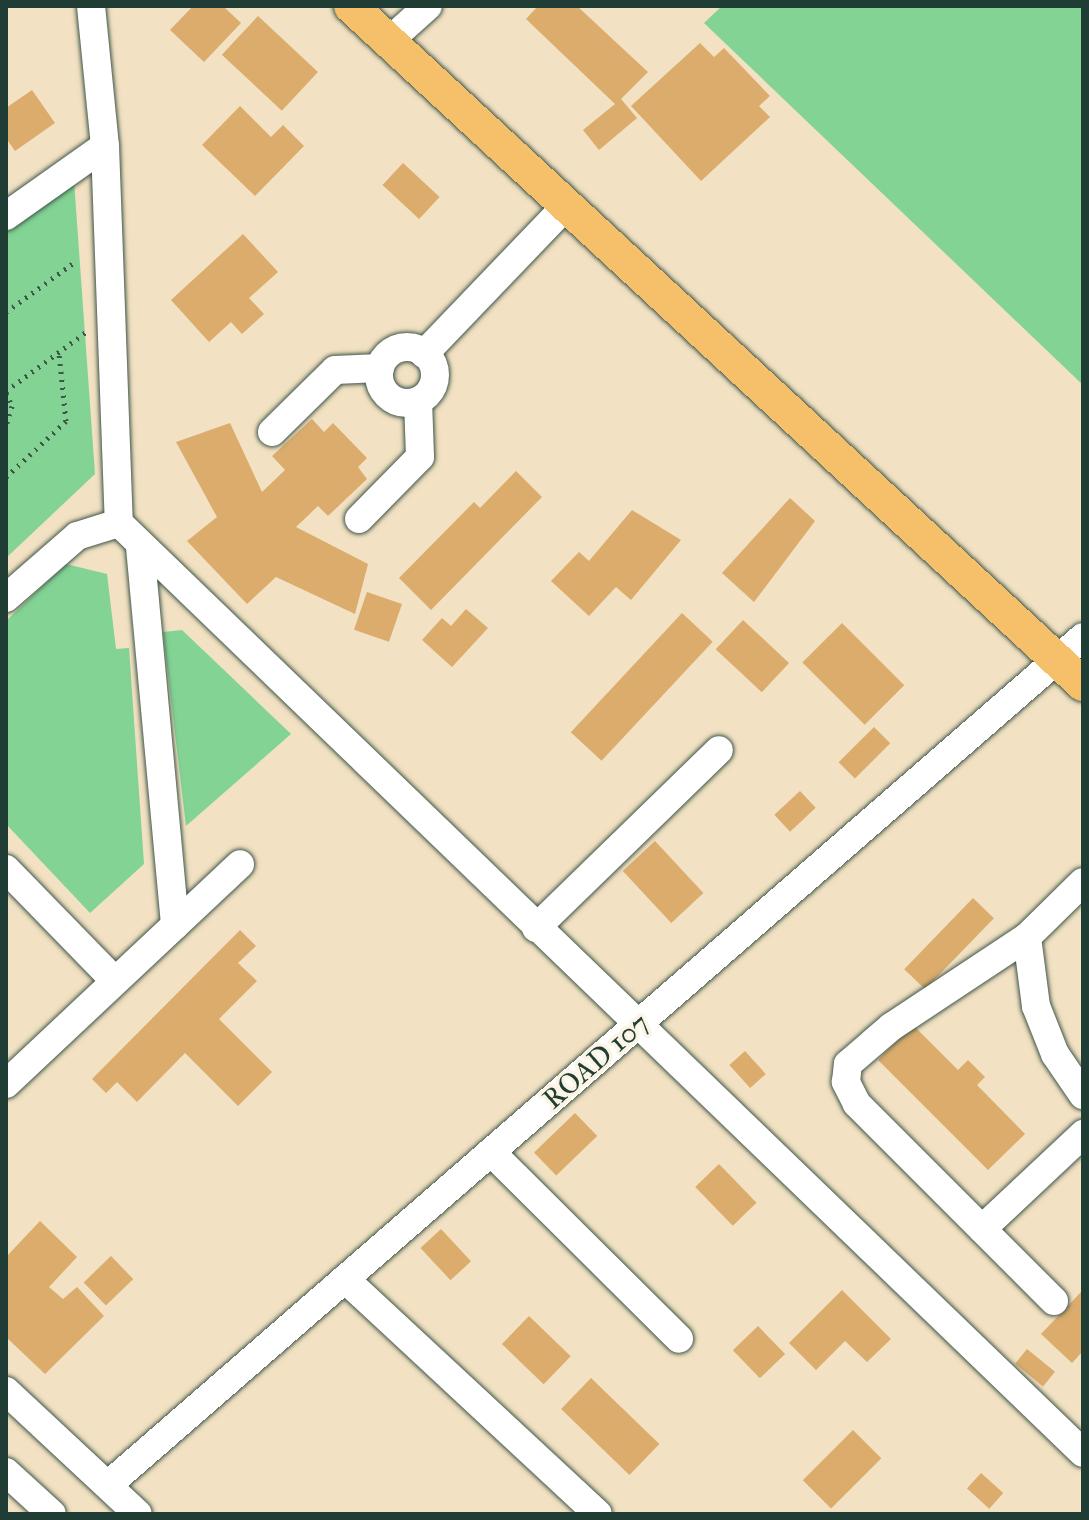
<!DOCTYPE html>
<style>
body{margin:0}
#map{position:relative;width:1089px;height:1520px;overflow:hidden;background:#f2e1c2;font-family:"IM FELL Great Primer",serif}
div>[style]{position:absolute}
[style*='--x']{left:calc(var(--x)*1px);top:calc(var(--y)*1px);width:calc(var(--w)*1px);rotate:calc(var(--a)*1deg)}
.green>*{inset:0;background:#82d394}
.building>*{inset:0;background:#dbac6c;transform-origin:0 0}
.path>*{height:5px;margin-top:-2.5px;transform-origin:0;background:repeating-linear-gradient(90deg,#3f5649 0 2px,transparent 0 8px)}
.roads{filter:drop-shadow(0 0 2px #3f5649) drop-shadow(0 0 2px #3f5649)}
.minor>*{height:28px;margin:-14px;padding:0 14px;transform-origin:14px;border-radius:14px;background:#fff}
.minor>.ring{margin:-14px;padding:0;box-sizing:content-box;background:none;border:28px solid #fff;border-radius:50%}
.major>*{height:34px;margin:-17px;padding:0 17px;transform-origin:17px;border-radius:17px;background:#f6c06b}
span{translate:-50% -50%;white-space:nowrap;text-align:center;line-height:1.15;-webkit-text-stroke:7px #fcf5e5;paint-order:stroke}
.street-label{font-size:28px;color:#1f3d34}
.frame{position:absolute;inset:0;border:8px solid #1f3d34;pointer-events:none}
</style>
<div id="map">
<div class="green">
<i style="clip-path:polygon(722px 6px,1083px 6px,1083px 385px,704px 23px)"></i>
<i style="clip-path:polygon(74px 181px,95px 474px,6px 558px,6px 228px)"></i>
<i style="clip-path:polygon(66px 564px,107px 574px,116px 649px,129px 648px,144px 864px,90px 913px,6px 824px,6px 621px)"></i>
<i style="clip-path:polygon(182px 630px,291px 734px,186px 826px,163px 632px)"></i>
</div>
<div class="building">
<i style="clip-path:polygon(193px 6px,223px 6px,241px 23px,204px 62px,170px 30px)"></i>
<i style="clip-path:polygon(538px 6px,577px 6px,648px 72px,621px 99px,637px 118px,599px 150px,583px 130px,615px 104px,526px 19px)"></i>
<i style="left:258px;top:16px;width:82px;height:53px;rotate:43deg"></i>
<i style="clip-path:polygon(700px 43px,714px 57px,724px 48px,770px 96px,759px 106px,770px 117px,701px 181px,631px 106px)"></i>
<i style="clip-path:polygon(32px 90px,55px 123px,15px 151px,6px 138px,6px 108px)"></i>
<i style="clip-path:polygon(240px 106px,271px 137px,283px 125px,304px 146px,255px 196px,202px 145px)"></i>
<i style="left:403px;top:163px;width:50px;height:30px;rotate:43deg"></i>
<i style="clip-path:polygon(243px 234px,278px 272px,249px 298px,264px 314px,242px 334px,231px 322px,209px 342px,171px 300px)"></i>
<i style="clip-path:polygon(312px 419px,324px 432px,333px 423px,367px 458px,358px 467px,367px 479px,328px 516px,318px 506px,296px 527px,368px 564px,355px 614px,276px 577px,247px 604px,187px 541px,217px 517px,176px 442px,230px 423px,262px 492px,285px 470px,272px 456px)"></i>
<i style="clip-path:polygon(516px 471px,542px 497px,431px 610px,399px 578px,474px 502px,480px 508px)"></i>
<i style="clip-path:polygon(790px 498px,815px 521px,754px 602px,722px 573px)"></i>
<i style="clip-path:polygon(632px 510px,681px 540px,631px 600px,616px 587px,589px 616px,551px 581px,579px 552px,589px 561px)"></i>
<i style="left:367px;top:592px;width:37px;height:40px;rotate:19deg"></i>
<i style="clip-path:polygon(466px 609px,488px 628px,452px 667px,422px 640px,442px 618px,451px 626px)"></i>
<i style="left:682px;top:613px;width:42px;height:163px;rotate:43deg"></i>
<i style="left:743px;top:620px;width:63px;height:40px;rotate:43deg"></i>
<i style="left:842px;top:623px;width:88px;height:56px;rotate:45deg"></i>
<i style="left:874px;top:727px;width:23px;height:50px;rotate:45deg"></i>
<i style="left:800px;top:791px;width:23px;height:35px;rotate:47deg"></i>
<i style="left:655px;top:841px;width:71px;height:44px;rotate:47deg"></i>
<i style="left:973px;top:898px;width:29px;height:99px;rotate:44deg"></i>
<i style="clip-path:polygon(240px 930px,256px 946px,238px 963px,257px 981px,219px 1019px,272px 1072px,238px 1106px,185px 1053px,137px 1102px,117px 1082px,106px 1093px,92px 1079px)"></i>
<i style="clip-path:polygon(913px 1025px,958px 1070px,968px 1060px,985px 1077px,977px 1085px,1025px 1134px,988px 1170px,878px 1060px)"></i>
<i style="left:745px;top:1051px;width:31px;height:21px;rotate:48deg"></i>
<i style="left:575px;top:1113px;width:32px;height:57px;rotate:46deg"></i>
<i style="left:719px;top:1164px;width:54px;height:33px;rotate:46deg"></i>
<i style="clip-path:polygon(40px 1221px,77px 1257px,49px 1287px,63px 1299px,77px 1287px,104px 1316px,45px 1374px,6px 1337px,6px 1257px)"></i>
<i style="left:441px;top:1229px;width:44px;height:28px;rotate:47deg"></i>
<i style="left:111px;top:1256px;width:32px;height:38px;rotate:46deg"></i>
<i style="clip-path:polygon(842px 1290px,891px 1339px,867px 1362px,845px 1341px,816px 1370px,789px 1343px)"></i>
<i style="clip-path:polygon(1083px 1290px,1083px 1351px,1072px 1363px,1041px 1334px)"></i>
<i style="left:529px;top:1316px;width:58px;height:39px;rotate:44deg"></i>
<i style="left:758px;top:1326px;width:39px;height:35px;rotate:46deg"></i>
<i style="left:1027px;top:1349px;width:36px;height:19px;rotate:39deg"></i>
<i style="left:591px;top:1378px;width:95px;height:43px;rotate:44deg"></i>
<i style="left:853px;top:1430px;width:40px;height:71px;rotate:45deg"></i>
<i style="left:981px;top:1473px;width:30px;height:21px;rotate:42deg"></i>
</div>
<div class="path">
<i style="--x:6;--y:312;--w:82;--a:-36"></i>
<i style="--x:6;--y:391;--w:99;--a:-36.4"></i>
<i style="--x:6;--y:393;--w:14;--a:65"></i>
<i style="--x:12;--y:406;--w:21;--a:107"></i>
<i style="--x:6;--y:477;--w:82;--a:-43"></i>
<i style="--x:66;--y:421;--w:68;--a:-95.9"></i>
</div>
<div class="roads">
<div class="minor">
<i style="--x:91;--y:6;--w:141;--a:84.3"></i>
<i style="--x:105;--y:146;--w:377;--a:87.9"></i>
<i style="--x:119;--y:523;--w:1339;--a:43.97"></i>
<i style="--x:389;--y:41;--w:52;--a:-41.9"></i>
<i style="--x:6;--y:216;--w:121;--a:-35.3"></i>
<i class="ring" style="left:379px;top:347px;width:28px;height:28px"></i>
<i style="--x:424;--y:354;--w:205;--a:-46.2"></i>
<i style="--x:272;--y:432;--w:88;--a:-44.5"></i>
<i style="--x:335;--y:370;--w:45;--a:-2.5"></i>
<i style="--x:359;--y:519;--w:87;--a:-45.5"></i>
<i style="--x:420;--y:457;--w:56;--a:-92"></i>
<i style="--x:140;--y:547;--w:380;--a:84.7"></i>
<i style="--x:6;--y:598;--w:94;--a:-41.1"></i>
<i style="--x:77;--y:536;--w:44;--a:-17.2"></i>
<i style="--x:6;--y:869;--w:156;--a:45.8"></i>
<i style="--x:536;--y:928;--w:255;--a:-44.2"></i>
<i style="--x:1027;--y:937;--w:70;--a:82.6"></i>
<i style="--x:1036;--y:1006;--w:52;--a:68.4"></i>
<i style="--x:1055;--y:1054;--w:50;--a:55.7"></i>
<i style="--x:6;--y:1084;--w:321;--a:-43.2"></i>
<i style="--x:491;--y:1152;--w:265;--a:44.8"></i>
<i style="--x:982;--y:1229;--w:139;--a:-43.2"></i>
<i style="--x:345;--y:1279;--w:345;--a:42.9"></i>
<i style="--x:1054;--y:1301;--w:279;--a:-135"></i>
<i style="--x:857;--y:1104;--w:25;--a:-117"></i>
<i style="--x:846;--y:1082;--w:18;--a:-84"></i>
<i style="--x:848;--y:1064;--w:57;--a:-40.7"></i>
<i style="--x:891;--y:1027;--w:163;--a:-33.5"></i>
<i style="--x:1027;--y:937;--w:78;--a:-44.5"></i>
<i style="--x:6;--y:1391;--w:180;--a:43"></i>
<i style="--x:6;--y:1472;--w:62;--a:42.4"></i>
<i style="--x:108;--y:1485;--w:1292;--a:-41.01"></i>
</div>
<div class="major">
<i style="--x:351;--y:6;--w:998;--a:42.81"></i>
</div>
</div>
<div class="street-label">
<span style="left:596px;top:1061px;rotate:-41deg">ROAD 107</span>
</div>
<div class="frame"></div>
</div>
